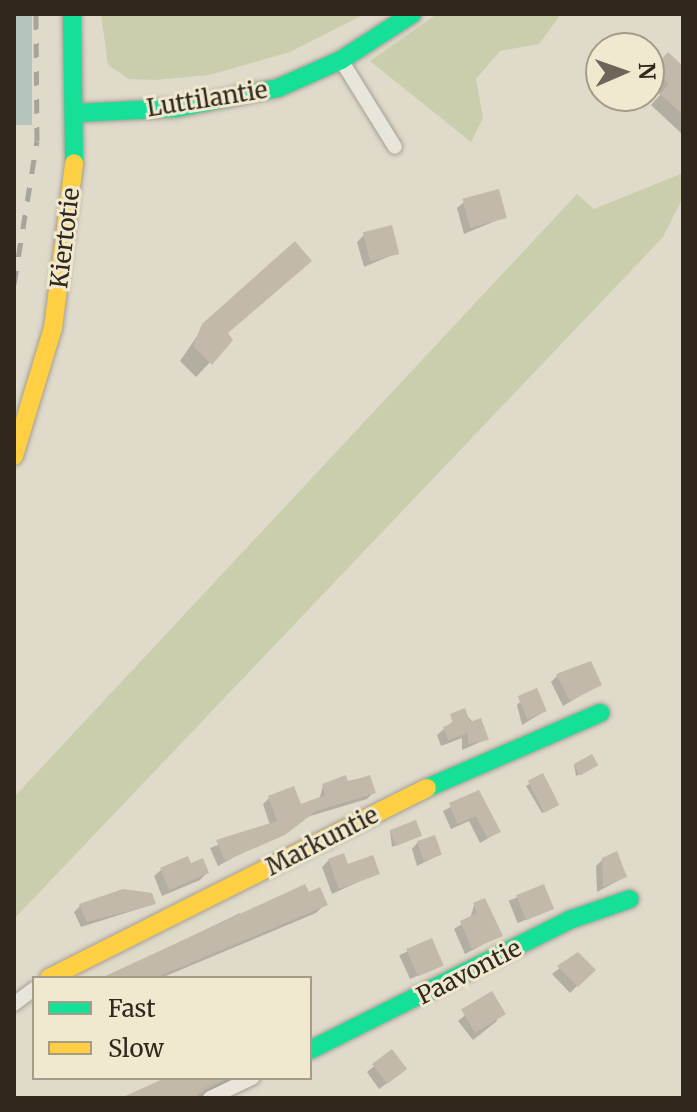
<!DOCTYPE html>
<style>
body{margin:0}
#map{position:relative;width:697px;height:1112px;overflow:hidden;background:#dfdaca;font-family:Merriweather,serif}
div>[style]{position:absolute}
[style*='--x']{left:calc(var(--x)*1px);top:calc(var(--y)*1px);width:calc(var(--w)*1px);rotate:calc(var(--a)*1deg)}
.green>*{inset:0;background:#cbcead}
.water>*{inset:0;background:#b5c4bc;transform-origin:0 0}
.shadow>*{inset:0;background:#0003;transform-origin:0 0}
.building>*{inset:0;background:#c2b9ab;transform-origin:0 0}
.roads{filter:drop-shadow(0 0 2px #a49f93) drop-shadow(0 0 2px #a49f93)}
.street>*{height:14px;margin:-7px;padding:0 7px;transform-origin:7px;border-radius:7px;background:#e8e5db}
.fast>*{height:18px;margin:-9px;padding:0 9px;transform-origin:9px;border-radius:9px;background:#16e098}
.slow>*{height:18px;margin:-9px;padding:0 9px;transform-origin:9px;border-radius:9px;background:#ffcf43}
.rail>*{height:5px;margin-top:-2.5px;transform-origin:0;background:repeating-linear-gradient(90deg,#a7a49b 0 14px,transparent 0 28px)}
span{translate:-50% -50%;white-space:nowrap;text-align:center;line-height:1.15;-webkit-text-stroke:6px #f0e9cf;paint-order:stroke}
.street-label{font-size:24px;color:#31281d}
.frame{position:absolute;inset:0;border:16px solid #31281d;pointer-events:none}
.legend{position:absolute;left:32px;top:976px;width:280px;height:104px;box-sizing:border-box;background:#f0e9cf;border:2px solid #a49c88;margin:0;padding:10px 14px;list-style:none;font-size:24px;color:#31281d}
.legend li{display:flex;align-items:center;gap:16px;height:40px}
.legend b{width:40px;border:2px solid #a49c88}
.north{position:absolute;left:585px;top:32px;width:80px;height:80px;box-sizing:border-box;background:#f0e9cf;border:2px solid #a49c88;border-radius:50%;rotate:88deg;font-size:22px;font-weight:700;line-height:32px;text-align:center;color:#31281d}
.north::after{content:'';display:block;margin:auto;width:28px;height:36px;background:#6e665a;clip-path:polygon(50% 0,100% 100%,50% 72%,0 100%)}
</style>
<div id="map">
<div class="green">
<i style="clip-path:polygon(101px 14px,365px 14px,290px 52px,209px 75px,155px 80px,129px 79px,108px 65px)"></i>
<i style="clip-path:polygon(437px 14px,561px 14px,539px 44px,500px 51px,476px 79px,483px 118px,471px 142px,370px 61px)"></i>
<i style="clip-path:polygon(683px 173px,683px 197px,663px 237px,14px 919px,14px 797px,577px 194px,594px 209px)"></i>
</div>
<div class="water">
<i style="left:14px;top:14px;width:18px;height:111px"></i>
</div>
<div class="shadow">
<i style="clip-path:polygon(668px 55px,683px 69px,683px 135px,651px 105px,660px 95px,649px 75px)"></i>
<i style="clip-path:polygon(464px 202px,505px 217px,464px 234px,457px 208px)"></i>
<i style="clip-path:polygon(364px 235px,397px 253px,364px 267px,357px 242px)"></i>
<i style="clip-path:polygon(204px 326px,231px 340px,196px 377px,180px 361px)"></i>
<i style="clip-path:polygon(558px 675px,600px 684px,563px 706px,551px 682px)"></i>
<i style="clip-path:polygon(524px 698px,545px 711px,522px 725px,517px 705px)"></i>
<i style="clip-path:polygon(464px 712px,487px 739px,462px 750px,462px 738px,441px 746px,437px 735px)"></i>
<i style="clip-path:polygon(574px 765px,593px 768px,576px 776px)"></i>
<i style="clip-path:polygon(542px 776px,554px 807px,542px 813px,526px 786px)"></i>
<i style="clip-path:polygon(368px 777px,374px 792px,367px 799px,307px 817px,218px 866px,210px 848px,270px 825px,263px 804px,269px 798px,300px 807px,319px 800px,323px 786px)"></i>
<i style="clip-path:polygon(478px 793px,499px 832px,480px 843px,469px 821px,451px 829px,443px 811px)"></i>
<i style="clip-path:polygon(390px 831px,419px 836px,392px 847px)"></i>
<i style="clip-path:polygon(418px 842px,439px 855px,417px 866px,412px 849px)"></i>
<i style="clip-path:polygon(603px 859px,625px 877px,597px 892px,596px 866px)"></i>
<i style="clip-path:polygon(329px 860px,347px 867px,378px 873px,332px 894px,322px 867px)"></i>
<i style="clip-path:polygon(202px 861px,207px 873px,200px 880px,162px 896px,154px 876px,161px 870px)"></i>
<i style="left:543px;top:887px;width:24px;height:37px;rotate:68deg"></i>
<i style="clip-path:polygon(308px 895px,325px 904px,316px 913px,161px 978px,105px 978px,240px 913px,243px 919px)"></i>
<i style="clip-path:polygon(154px 904px,81px 927px,74px 912px,80px 906px)"></i>
<i style="clip-path:polygon(474px 905px,501px 935px,465px 954px,454px 929px,470px 919px)"></i>
<i style="left:430px;top:941px;width:26px;height:34px;rotate:65deg"></i>
<i style="clip-path:polygon(578px 954px,593px 970px,570px 993px,552px 974px)"></i>
<i style="clip-path:polygon(491px 994px,497px 1021px,473px 1040px,458px 1021px)"></i>
<i style="clip-path:polygon(391px 1052px,397px 1076px,379px 1089px,367px 1072px)"></i>
<i style="clip-path:polygon(169px 1078px,238px 1078px,200px 1098px,133px 1098px)"></i>
</div>
<div class="building">
<i style="clip-path:polygon(668px 52px,683px 66px,683px 115px,660px 94px,669px 84px,653px 68px)"></i>
<i style="left:499px;top:189px;width:30px;height:38px;rotate:75deg"></i>
<i style="left:392px;top:225px;width:30px;height:30px;rotate:76deg"></i>
<i style="clip-path:polygon(295px 241px,312px 261px,228px 333px,233px 340px,212px 365px,193px 346px,202px 324px)"></i>
<i style="clip-path:polygon(591px 661px,602px 685px,570px 701px,556px 674px)"></i>
<i style="left:537px;top:688px;width:25px;height:21px;rotate:67deg"></i>
<i style="clip-path:polygon(465px 708px,470px 722px,481px 718px,489px 740px,468px 744px,468px 733px,448px 740px,443px 727px,453px 723px,450px 714px)"></i>
<i style="left:592px;top:754px;width:13px;height:21px;rotate:61deg"></i>
<i style="left:543px;top:773px;width:36px;height:17px;rotate:63deg"></i>
<i style="clip-path:polygon(346px 775px,348px 782px,370px 775px,376px 793px,316px 811px,285px 835px,225px 861px,216px 840px,277px 821px,268px 796px,294px 786px,301px 804px,325px 795px,322px 784px)"></i>
<i style="clip-path:polygon(479px 790px,501px 832px,487px 838px,476px 816px,457px 824px,449px 803px)"></i>
<i style="left:416px;top:820px;width:17px;height:28px;rotate:69deg"></i>
<i style="left:435px;top:835px;width:21px;height:19px;rotate:71deg"></i>
<i style="clip-path:polygon(617px 851px,627px 877px,603px 887px,602px 858px)"></i>
<i style="clip-path:polygon(344px 853px,348px 864px,373px 855px,380px 874px,339px 889px,328px 859px)"></i>
<i style="clip-path:polygon(188px 856px,191px 863px,203px 858px,209px 873px,169px 890px,160px 868px)"></i>
<i style="clip-path:polygon(305px 884px,309px 892px,320px 887px,328px 905px,155px 978px,101px 978px)"></i>
<i style="left:544px;top:884px;width:27px;height:30px;rotate:68deg"></i>
<i style="clip-path:polygon(123px 889px,152px 893px,156px 904px,87px 922px,79px 904px)"></i>
<i style="clip-path:polygon(485px 898px,503px 936px,472px 949px,460px 921px,477px 913px,473px 903px)"></i>
<i style="left:432px;top:938px;width:30px;height:28px;rotate:67deg"></i>
<i style="clip-path:polygon(578px 952px,596px 970px,578px 987px,557px 966px)"></i>
<i style="left:492px;top:991px;width:27px;height:36px;rotate:59deg"></i>
<i style="left:392px;top:1049px;width:25px;height:25px;rotate:53deg"></i>
<i style="clip-path:polygon(165px 1078px,229px 1078px,192px 1098px,121px 1098px)"></i>
</div>
<div class="roads">
<div class="street">
<i style="--x:341;--y:60;--w:102;--a:58.2"></i>
<i style="--x:14;--y:1004;--w:25;--a:-37"></i>
<i style="--x:210;--y:1098;--w:47;--a:-25.5"></i>
</div>
<div class="fast">
<i style="--x:72;--y:14;--w:149;--a:89.2"></i>
<i style="--x:78;--y:113;--w:99;--a:-2.9"></i>
<i style="--x:177;--y:108;--w:103;--a:-11.2"></i>
<i style="--x:278;--y:88;--w:69;--a:-24"></i>
<i style="--x:341;--y:60;--w:85;--a:-32.9"></i>
<i style="--x:427;--y:788;--w:189;--a:-23.4"></i>
<i style="--x:310;--y:1050;--w:293;--a:-26.6"></i>
<i style="--x:572;--y:919;--w:61;--a:-19"></i>
</div>
<div class="slow">
<i style="--x:14;--y:456;--w:134;--a:-73.1"></i>
<i style="--x:53;--y:328;--w:166;--a:-82.7"></i>
<i style="--x:49;--y:978;--w:423;--a:-26.7"></i>
</div>
</div>
<div class="rail">
<i style="--x:14;--y:284;--w:145;--a:-80.9"></i>
<i style="--x:37;--y:141;--w:127;--a:-90.5"></i>
</div>
<div class="street-label">
<span style="left:207px;top:99px;rotate:-9deg">Luttilantie</span>
<span style="left:65px;top:238px;rotate:-83deg">Kiertotie</span>
<span style="left:322px;top:841px;rotate:-27deg">Markuntie</span>
<span style="left:469px;top:972px;rotate:-27deg">Paavontie</span>
</div>
<div class="frame"></div>
<ul class="legend">
<li><b style="height:10px;background:#16e098"></b>Fast</li>
<li><b style="height:10px;background:#ffcf43"></b>Slow</li>
</ul>
<div class="north">N</div>
</div>
